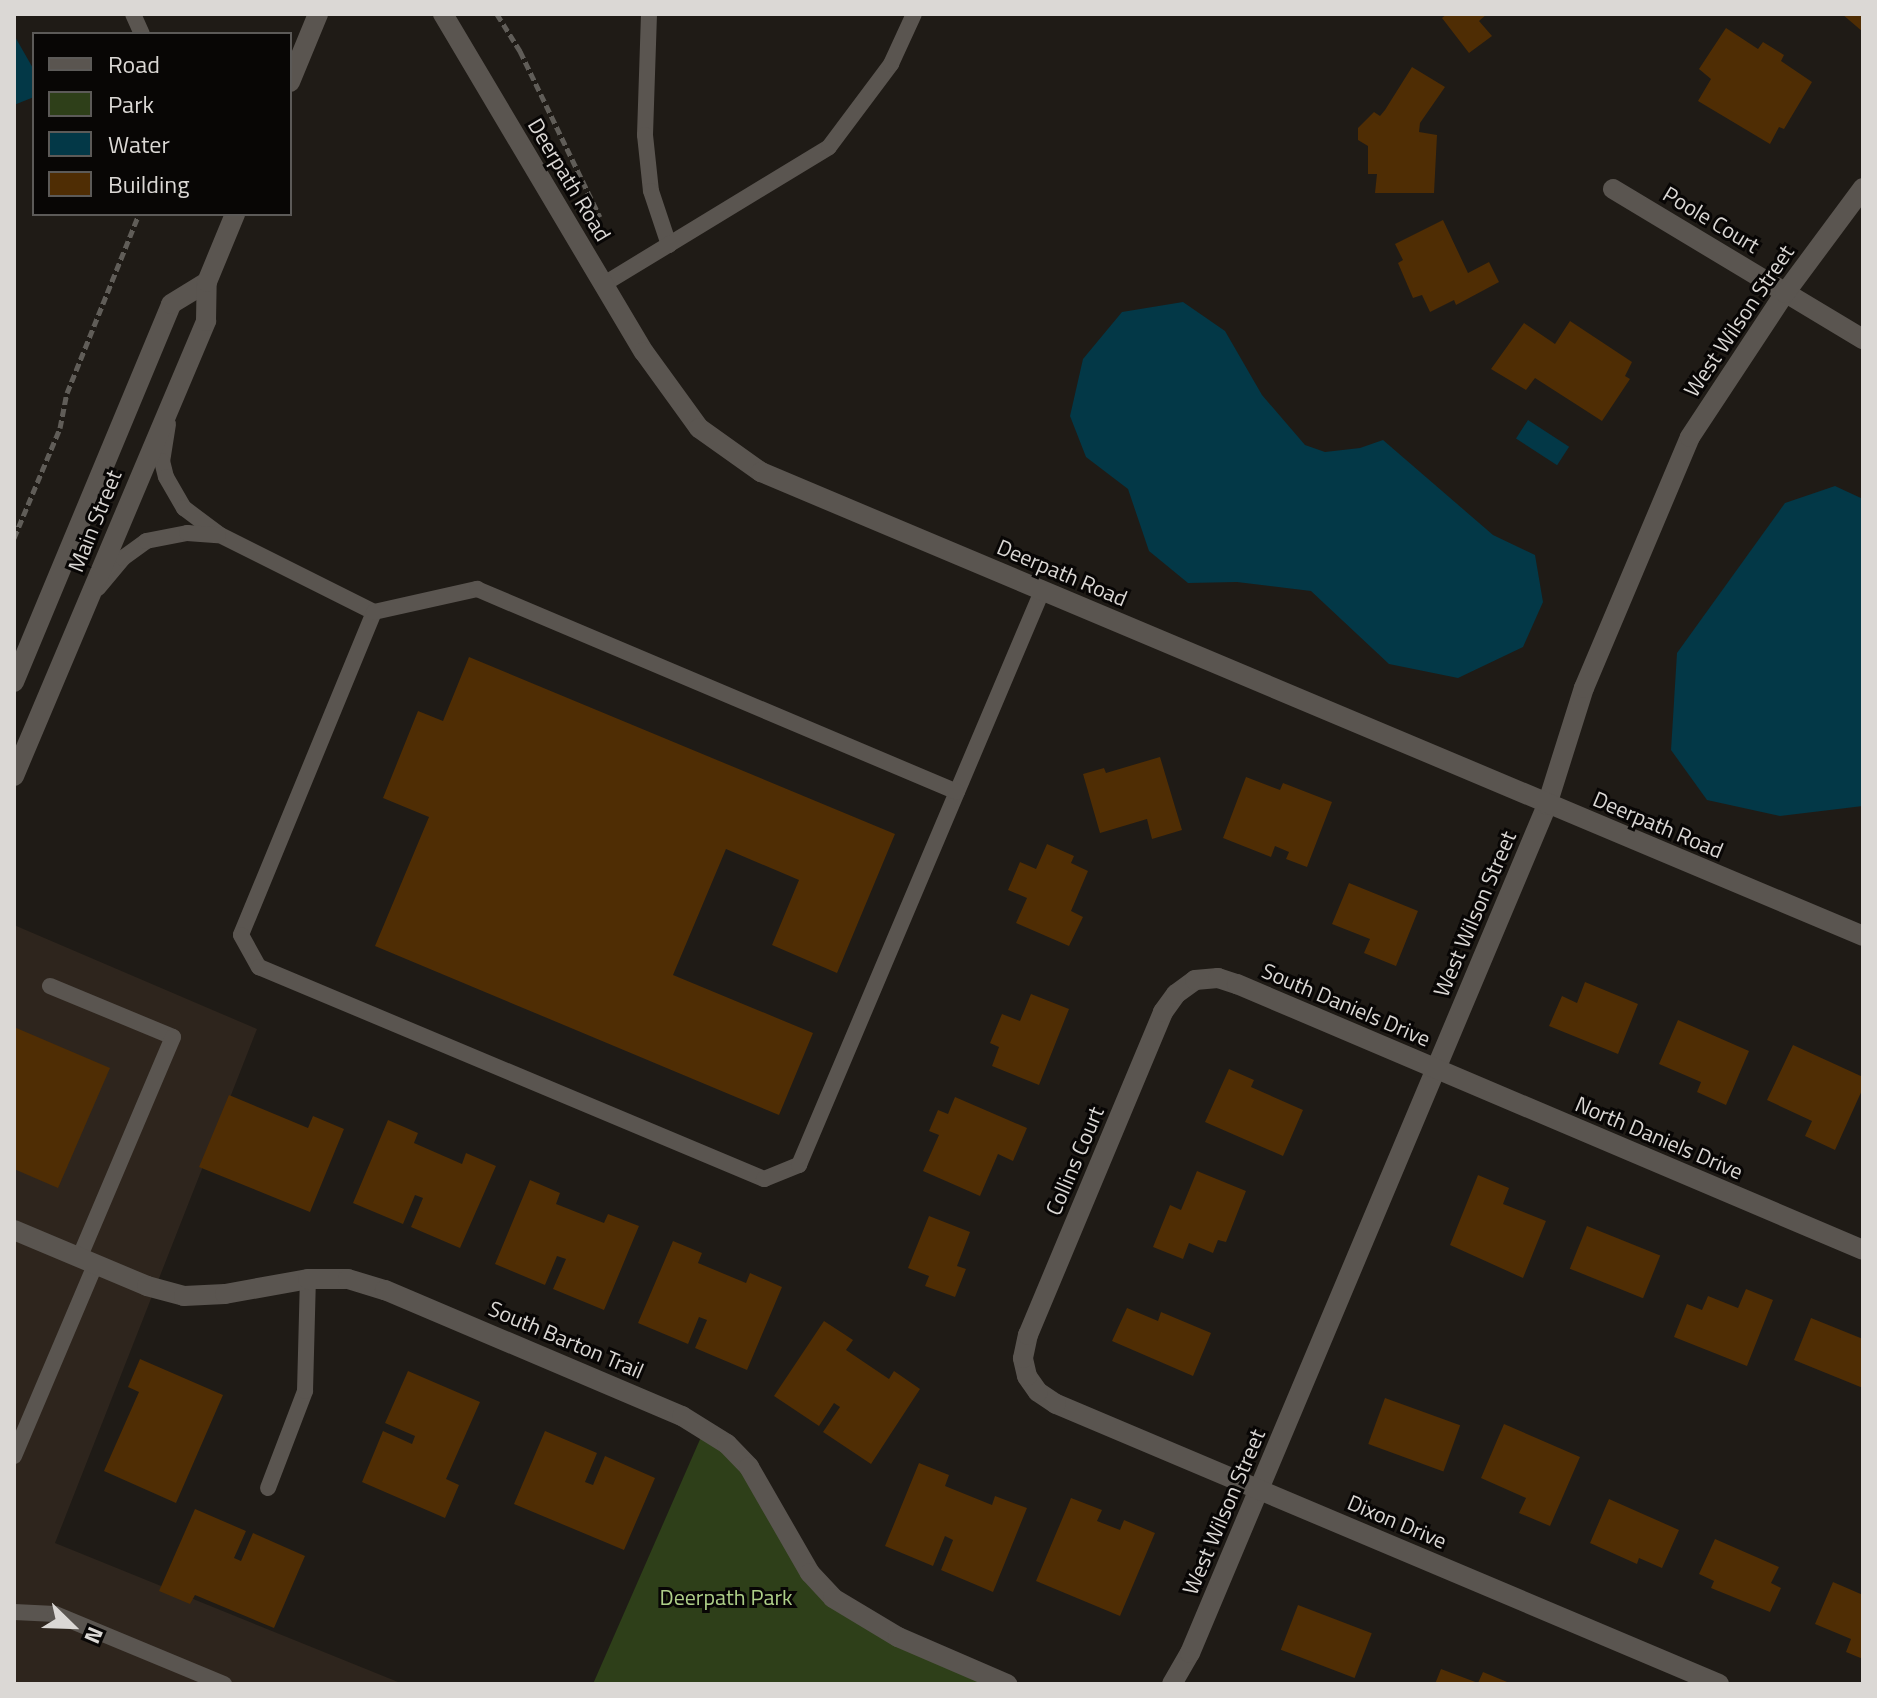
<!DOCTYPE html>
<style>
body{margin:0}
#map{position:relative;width:1877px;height:1698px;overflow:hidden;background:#1f1b16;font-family:"Titillium Web",sans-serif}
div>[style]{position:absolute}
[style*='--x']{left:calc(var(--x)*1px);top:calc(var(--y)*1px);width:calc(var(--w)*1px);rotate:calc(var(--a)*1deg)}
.built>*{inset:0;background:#2e251d}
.green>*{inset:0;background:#2e3f19}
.water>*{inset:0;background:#033847;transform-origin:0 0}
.building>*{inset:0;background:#4f2d04;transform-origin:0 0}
.path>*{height:5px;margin-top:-2.5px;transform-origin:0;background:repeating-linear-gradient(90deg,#605d58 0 8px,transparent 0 12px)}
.lane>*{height:16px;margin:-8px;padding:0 8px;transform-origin:8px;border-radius:8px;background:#5a5550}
.street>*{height:20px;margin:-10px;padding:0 10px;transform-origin:10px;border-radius:10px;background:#5a5550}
.secondary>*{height:20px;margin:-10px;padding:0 10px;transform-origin:10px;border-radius:10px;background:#5a5550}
span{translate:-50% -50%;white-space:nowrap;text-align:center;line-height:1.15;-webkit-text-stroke:6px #080605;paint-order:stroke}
.street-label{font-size:22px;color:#dbd8d5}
.park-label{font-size:22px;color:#aecf88}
.frame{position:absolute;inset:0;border:16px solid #dbd8d5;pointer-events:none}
.legend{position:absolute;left:32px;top:32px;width:260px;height:184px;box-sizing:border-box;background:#080605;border:2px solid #5c5a58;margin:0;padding:10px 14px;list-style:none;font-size:24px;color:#dbd8d5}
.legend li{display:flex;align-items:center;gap:16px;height:40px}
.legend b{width:40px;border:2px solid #5c5a58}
.north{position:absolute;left:32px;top:1586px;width:80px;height:80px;-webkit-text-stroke:6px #080605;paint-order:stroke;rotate:113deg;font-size:22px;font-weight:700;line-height:32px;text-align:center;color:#dbd8d5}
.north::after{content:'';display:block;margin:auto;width:28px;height:36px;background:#dbd8d5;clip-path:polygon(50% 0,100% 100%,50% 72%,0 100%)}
</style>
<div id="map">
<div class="built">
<i style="clip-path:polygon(14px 925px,257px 1029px,55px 1543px,403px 1684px,14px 1684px)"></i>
</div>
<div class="green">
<i style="clip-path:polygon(705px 1428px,727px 1444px,833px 1598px,1007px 1684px,593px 1684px)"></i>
</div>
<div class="water">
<i style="clip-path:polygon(14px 35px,34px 70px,34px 97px,14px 105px)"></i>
<i style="clip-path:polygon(1183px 302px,1225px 331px,1262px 395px,1305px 445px,1325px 452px,1360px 448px,1383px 440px,1493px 535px,1535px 555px,1543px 602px,1523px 647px,1458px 678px,1389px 664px,1311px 591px,1237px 582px,1188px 583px,1149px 551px,1128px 489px,1086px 457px,1070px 416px,1083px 359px,1122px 312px)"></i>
<i style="left:1528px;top:420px;width:49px;height:22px;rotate:33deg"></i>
<i style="clip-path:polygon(1835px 486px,1863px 499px,1863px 806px,1780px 816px,1707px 800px,1671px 750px,1677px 653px,1785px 503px)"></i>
</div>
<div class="building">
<i style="clip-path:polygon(1447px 14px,1487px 14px,1479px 21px,1492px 36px,1469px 53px,1442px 18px)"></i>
<i style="clip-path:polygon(1842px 14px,1863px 14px,1863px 32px)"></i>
<i style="clip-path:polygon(1726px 28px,1758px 49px,1763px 42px,1784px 55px,1781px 61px,1812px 82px,1784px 129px,1779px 127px,1770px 144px,1698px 101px,1711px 79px,1699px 69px)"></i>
<i style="clip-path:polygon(1412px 67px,1445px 87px,1420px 123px,1419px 132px,1437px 135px,1434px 193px,1375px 193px,1377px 174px,1368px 174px,1368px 146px,1358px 140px,1358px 128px,1374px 112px,1380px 116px,1385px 110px)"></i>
<i style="clip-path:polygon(1443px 220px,1468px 273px,1489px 262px,1499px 282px,1456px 305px,1454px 300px,1430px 312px,1422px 295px,1413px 298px,1398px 263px,1403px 260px,1395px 244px)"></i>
<i style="clip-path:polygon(1570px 321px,1632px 362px,1625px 376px,1630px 379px,1602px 421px,1535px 378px,1526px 390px,1491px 369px,1524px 323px,1555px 344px)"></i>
<i style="clip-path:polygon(469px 657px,895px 834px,837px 973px,772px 945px,799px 880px,726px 849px,673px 975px,813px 1033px,779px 1115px,375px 946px,429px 817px,383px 798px,418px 711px,443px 721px)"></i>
<i style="clip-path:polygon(1160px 757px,1182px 830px,1152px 839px,1147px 819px,1100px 833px,1083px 774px,1104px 768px,1106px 773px)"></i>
<i style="clip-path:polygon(1246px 777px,1280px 790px,1283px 783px,1332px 802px,1307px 867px,1286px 859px,1289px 852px,1275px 846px,1271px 857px,1223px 838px)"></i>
<i style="clip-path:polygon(1047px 844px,1074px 856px,1071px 863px,1088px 871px,1071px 911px,1083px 917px,1069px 946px,1016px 923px,1027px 898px,1008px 890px,1020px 862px,1036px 869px)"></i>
<i style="clip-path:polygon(1349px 883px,1418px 911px,1396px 966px,1364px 953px,1370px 939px,1332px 924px)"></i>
<i style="clip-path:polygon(1585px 982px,1638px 1004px,1618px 1054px,1549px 1026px,1562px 996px,1577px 1003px)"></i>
<i style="clip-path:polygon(1031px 994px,1069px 1009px,1039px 1085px,992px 1066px,999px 1047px,990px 1043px,1002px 1014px,1020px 1021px)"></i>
<i style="clip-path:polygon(1678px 1020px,1749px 1051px,1726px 1105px,1697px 1092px,1701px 1082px,1659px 1064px)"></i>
<i style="clip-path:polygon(14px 1027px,110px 1068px,58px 1188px,14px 1169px)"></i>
<i style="clip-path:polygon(1793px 1045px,1863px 1077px,1863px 1088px,1835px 1150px,1805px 1136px,1812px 1121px,1767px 1100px)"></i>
<i style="clip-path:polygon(1229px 1069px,1254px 1080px,1251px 1087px,1303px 1110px,1283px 1156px,1205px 1122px)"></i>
<i style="clip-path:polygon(229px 1095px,308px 1128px,313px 1116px,344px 1129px,310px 1212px,199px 1167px)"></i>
<i style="clip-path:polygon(955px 1097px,1027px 1128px,1013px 1161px,998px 1154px,980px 1196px,923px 1171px,939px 1135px,929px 1131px,938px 1110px,948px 1114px)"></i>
<i style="clip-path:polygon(388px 1120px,418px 1133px,414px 1143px,462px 1164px,466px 1153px,496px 1166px,460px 1248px,411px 1227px,423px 1198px,415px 1195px,403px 1224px,353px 1203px)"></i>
<i style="clip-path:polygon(1197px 1171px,1246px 1191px,1226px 1242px,1218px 1240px,1213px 1253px,1189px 1243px,1183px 1259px,1153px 1247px,1170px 1205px,1181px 1210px)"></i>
<i style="clip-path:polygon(1478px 1175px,1509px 1188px,1503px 1204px,1546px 1221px,1523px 1278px,1450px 1245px)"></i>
<i style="clip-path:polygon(530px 1180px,560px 1193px,556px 1204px,604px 1223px,608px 1214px,639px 1226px,604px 1310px,553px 1289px,566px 1259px,557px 1256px,545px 1285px,495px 1264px)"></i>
<i style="clip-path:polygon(929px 1216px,970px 1232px,957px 1266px,966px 1269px,955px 1297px,925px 1286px,929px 1276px,908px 1268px)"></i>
<i style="left:1587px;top:1226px;width:79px;height:46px;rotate:22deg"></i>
<i style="clip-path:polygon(673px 1241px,702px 1253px,698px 1263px,746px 1283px,750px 1273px,782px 1287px,747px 1370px,695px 1348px,707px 1320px,699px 1317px,688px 1344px,638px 1323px)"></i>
<i style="clip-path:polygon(1746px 1289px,1773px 1300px,1747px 1366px,1674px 1337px,1687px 1304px,1702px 1310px,1708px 1296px,1738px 1308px)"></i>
<i style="clip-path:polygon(1127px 1308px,1158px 1321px,1161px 1312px,1211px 1333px,1193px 1376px,1112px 1341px)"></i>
<i style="clip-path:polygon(1811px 1318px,1863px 1339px,1863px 1388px,1794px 1360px)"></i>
<i style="clip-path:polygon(824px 1321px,853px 1340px,846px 1350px,889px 1379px,894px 1371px,920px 1389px,871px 1464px,823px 1432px,840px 1407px,834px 1403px,819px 1426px,774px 1396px)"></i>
<i style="clip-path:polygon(140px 1359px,223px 1395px,176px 1503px,104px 1471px,139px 1392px,128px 1387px)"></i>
<i style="clip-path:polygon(408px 1371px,480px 1402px,446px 1479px,459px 1485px,445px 1518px,362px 1482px,383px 1431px,412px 1444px,415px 1436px,385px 1423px)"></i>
<i style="left:1385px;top:1398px;width:80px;height:49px;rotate:20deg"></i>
<i style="clip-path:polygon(1504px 1424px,1580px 1457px,1550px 1526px,1519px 1513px,1526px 1498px,1481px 1478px)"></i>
<i style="clip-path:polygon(545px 1431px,597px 1453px,585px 1482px,593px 1485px,605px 1456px,655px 1478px,624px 1550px,514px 1504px)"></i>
<i style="clip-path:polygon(919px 1463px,949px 1475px,945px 1486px,992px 1505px,995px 1496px,1027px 1508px,993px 1592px,941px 1570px,953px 1540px,945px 1536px,933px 1566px,885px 1546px)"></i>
<i style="clip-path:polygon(1071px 1498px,1102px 1510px,1097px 1521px,1120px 1530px,1124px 1520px,1155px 1533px,1120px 1616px,1036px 1581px)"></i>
<i style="clip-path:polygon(1609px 1499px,1679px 1530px,1662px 1568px,1639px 1558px,1637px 1564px,1590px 1543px)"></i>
<i style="clip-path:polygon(195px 1509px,246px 1531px,234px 1558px,241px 1561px,253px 1533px,305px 1556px,274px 1628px,195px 1595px,190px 1604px,159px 1591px)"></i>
<i style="clip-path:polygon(1715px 1539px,1779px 1567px,1771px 1583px,1781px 1588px,1770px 1612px,1711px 1588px,1714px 1581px,1699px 1574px)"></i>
<i style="clip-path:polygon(1833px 1582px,1863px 1595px,1863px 1659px,1846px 1652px,1851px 1639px,1815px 1624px)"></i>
<i style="left:1298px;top:1605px;width:79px;height:48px;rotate:21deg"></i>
<i style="clip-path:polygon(1441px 1669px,1478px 1683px,1483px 1672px,1512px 1684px,1435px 1684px)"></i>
</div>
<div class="path">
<i style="--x:497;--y:14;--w:44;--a:58.1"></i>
<i style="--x:520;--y:51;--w:184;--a:64.3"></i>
<i style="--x:14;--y:538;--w:119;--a:-67.3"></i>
<i style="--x:60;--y:428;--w:36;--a:-79"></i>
<i style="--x:67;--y:393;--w:193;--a:-68.1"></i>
</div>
<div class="lane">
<i style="--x:133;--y:14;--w:22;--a:66"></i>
<i style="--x:649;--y:14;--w:121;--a:91.9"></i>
<i style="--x:645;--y:135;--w:56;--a:83.9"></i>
<i style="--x:651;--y:191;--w:57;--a:71.6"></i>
<i style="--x:604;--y:284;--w:263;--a:-31.3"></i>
<i style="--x:829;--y:147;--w:104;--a:-53.2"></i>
<i style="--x:891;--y:64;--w:55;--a:-65.3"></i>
<i style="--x:168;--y:424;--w:37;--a:99"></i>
<i style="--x:162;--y:461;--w:16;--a:76"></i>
<i style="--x:166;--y:477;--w:36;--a:60"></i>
<i style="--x:184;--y:508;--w:45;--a:36.9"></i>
<i style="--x:220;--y:535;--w:172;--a:26.6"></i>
<i style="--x:374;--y:612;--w:349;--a:112.4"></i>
<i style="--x:241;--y:935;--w:37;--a:61"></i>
<i style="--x:259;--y:967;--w:548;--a:22.77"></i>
<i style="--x:764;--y:1179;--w:38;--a:-22"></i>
<i style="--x:799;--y:1165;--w:623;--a:-67.05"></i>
<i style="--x:98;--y:588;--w:39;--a:-50"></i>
<i style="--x:123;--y:558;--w:29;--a:-36"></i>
<i style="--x:146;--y:541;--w:42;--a:-11"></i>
<i style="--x:187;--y:533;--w:31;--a:4"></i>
<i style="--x:374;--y:612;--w:106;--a:-12.6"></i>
<i style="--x:477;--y:589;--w:521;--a:22.92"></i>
<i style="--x:50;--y:986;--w:133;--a:22.5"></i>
<i style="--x:173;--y:1037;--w:240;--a:113"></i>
<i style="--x:14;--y:1456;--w:207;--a:-67"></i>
<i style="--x:268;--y:1488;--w:104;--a:-69.1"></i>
<i style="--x:305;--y:1391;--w:112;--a:-88.5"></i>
<i style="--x:14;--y:1612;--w:41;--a:2.8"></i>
<i style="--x:55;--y:1614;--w:183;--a:22.5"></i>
</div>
<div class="street">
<i style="--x:1613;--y:189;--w:292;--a:31"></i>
<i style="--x:14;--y:1230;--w:144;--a:22.8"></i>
<i style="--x:147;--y:1286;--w:38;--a:15"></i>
<i style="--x:184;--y:1296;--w:41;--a:-2.8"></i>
<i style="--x:225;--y:1294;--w:84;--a:-10.2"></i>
<i style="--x:308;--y:1279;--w:40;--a:0"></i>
<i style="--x:348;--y:1279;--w:39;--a:17"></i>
<i style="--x:385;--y:1290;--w:323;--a:23"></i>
<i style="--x:682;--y:1416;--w:53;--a:31.9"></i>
<i style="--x:727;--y:1444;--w:32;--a:46"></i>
<i style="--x:749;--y:1467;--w:122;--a:60.1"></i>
<i style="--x:810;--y:1573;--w:34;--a:47"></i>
<i style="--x:833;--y:1598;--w:76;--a:31"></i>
<i style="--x:898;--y:1637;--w:119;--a:23.3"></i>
<i style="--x:1172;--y:1684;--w:36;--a:-60"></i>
<i style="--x:1190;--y:1653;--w:920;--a:-67.17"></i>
<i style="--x:1547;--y:805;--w:123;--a:-72.5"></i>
<i style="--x:1584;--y:688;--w:272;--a:-67.1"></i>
<i style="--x:1690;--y:437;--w:173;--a:-56.6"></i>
<i style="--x:1785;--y:293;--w:131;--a:-53.4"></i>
<i style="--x:1719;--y:1684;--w:720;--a:-157.1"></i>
<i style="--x:1056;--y:1404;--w:22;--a:-146"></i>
<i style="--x:1038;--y:1392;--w:19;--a:-125"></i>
<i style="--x:1027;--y:1376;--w:18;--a:-103"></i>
<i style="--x:1023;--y:1358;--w:24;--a:-78"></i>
<i style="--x:1028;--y:1335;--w:350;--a:-67.3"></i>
<i style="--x:1163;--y:1012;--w:22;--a:-54"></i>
<i style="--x:1176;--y:994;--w:24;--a:-36"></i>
<i style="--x:1195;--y:980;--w:23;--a:-5"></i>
<i style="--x:1218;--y:978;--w:20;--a:18"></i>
<i style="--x:1237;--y:984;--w:680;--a:23.02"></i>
</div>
<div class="secondary">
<i style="--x:443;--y:14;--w:393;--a:59.3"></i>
<i style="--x:644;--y:352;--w:94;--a:54.1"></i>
<i style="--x:699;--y:428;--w:76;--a:35.4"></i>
<i style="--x:761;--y:472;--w:1196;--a:22.83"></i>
<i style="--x:290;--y:82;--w:74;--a:-67.6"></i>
<i style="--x:14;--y:682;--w:409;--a:-67.4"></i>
<i style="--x:171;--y:304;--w:42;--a:-31.4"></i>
<i style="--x:14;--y:776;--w:494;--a:-67.1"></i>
<i style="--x:206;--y:321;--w:39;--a:-89"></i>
<i style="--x:207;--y:282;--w:74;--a:-67.6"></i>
</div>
<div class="street-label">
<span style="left:569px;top:180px;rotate:59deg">Deerpath Road</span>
<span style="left:1711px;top:220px;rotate:31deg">Poole Court</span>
<span style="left:1739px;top:321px;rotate:-56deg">West Wilson Street</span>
<span style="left:95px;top:521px;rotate:-68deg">Main Street</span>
<span style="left:1062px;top:573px;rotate:23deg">Deerpath Road</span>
<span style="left:1658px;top:825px;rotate:23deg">Deerpath Road</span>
<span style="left:1475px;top:914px;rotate:-67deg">West Wilson Street</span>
<span style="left:1346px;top:1005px;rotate:23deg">South Daniels Drive</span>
<span style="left:1659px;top:1138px;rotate:23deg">North Daniels Drive</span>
<span style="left:1075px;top:1161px;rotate:-67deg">Collins Court</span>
<span style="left:566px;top:1340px;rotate:23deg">South Barton Trail</span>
<span style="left:1224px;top:1512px;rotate:-67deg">West Wilson Street</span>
<span style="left:1397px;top:1522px;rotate:23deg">Dixon Drive</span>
</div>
<div class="park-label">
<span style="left:726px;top:1598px">Deerpath Park</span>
</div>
<div class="frame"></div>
<ul class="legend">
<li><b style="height:10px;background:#5a5550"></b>Road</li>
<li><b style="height:22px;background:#2e3f19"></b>Park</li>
<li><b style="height:22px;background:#033847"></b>Water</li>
<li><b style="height:22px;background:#4f2d04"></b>Building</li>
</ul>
<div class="north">N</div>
</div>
